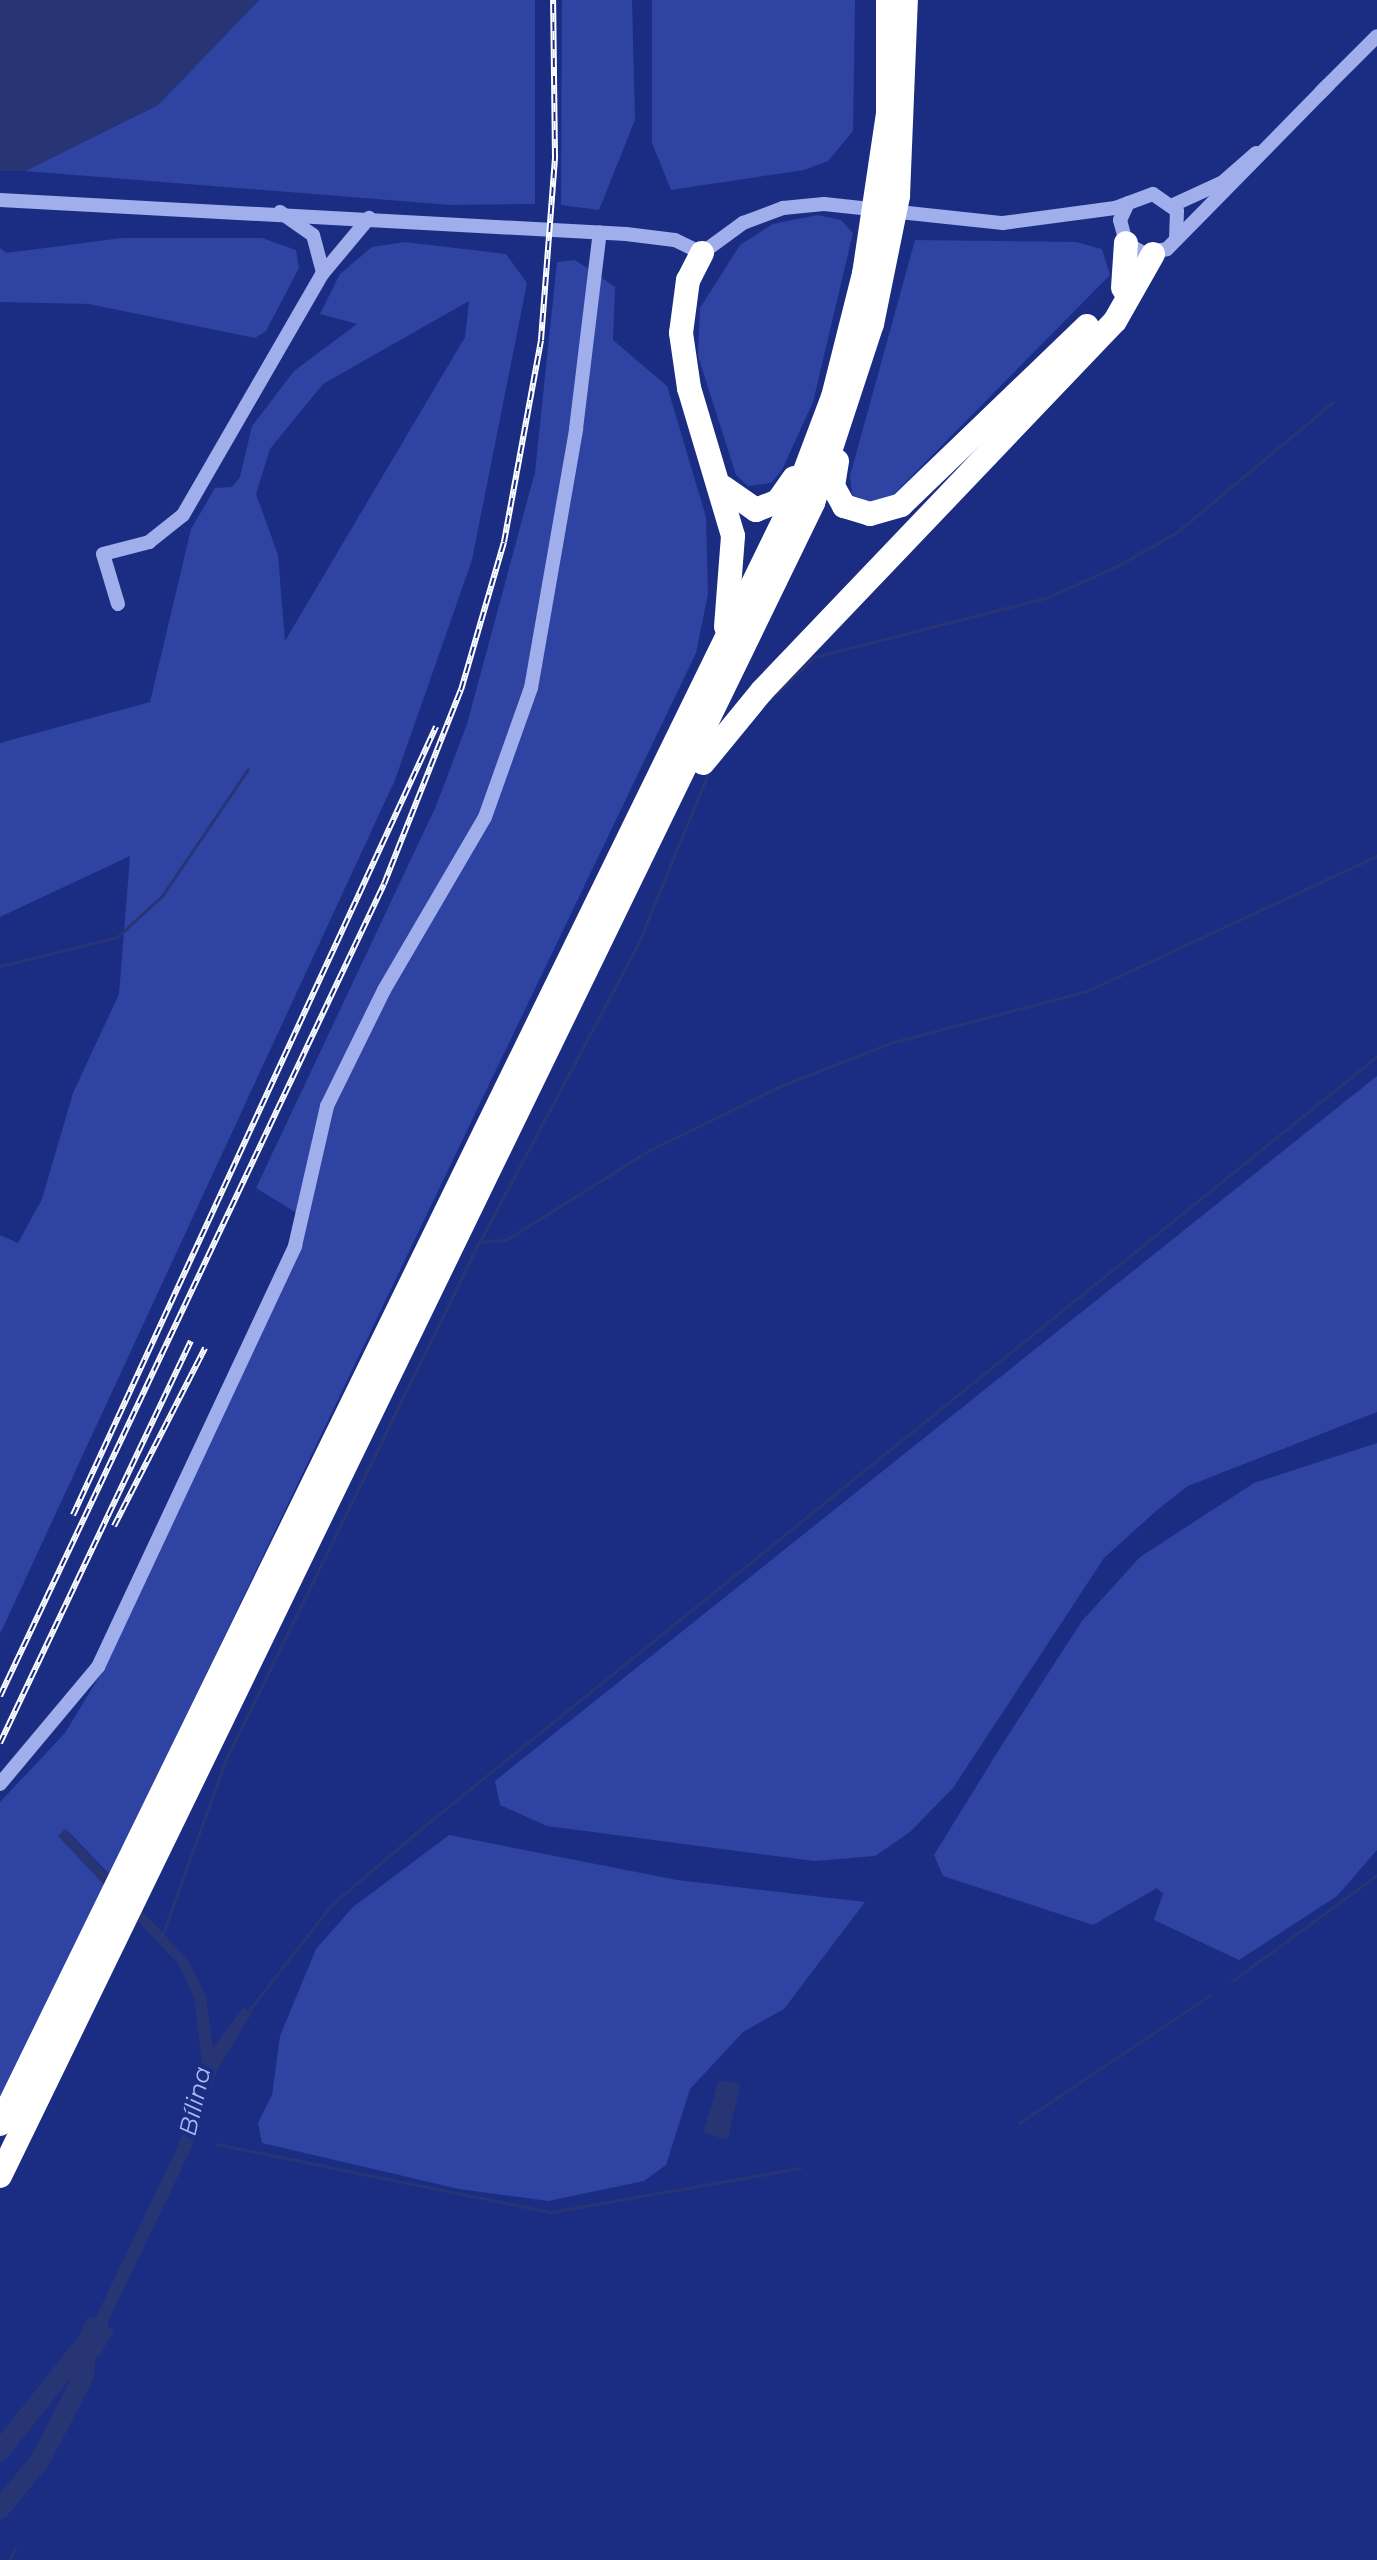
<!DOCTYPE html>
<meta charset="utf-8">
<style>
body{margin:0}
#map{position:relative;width:1377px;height:2560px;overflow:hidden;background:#1b2d83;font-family:Montserrat,sans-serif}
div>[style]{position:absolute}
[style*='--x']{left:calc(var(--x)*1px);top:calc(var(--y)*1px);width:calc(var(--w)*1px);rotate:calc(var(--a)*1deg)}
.green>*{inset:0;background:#2e43a2}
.water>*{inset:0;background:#273575}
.stream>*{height:3px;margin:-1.5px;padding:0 1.5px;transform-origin:1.5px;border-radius:1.5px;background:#273575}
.river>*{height:20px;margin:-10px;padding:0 10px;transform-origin:10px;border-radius:10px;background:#273575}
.minor>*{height:14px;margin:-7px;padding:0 7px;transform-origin:7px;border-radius:7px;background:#a0aeeb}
.highway>*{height:24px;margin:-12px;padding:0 12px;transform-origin:12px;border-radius:12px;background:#fff}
.rail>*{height:6px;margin-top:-3px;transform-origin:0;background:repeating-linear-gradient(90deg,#1b2d83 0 9px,#fff 0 18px);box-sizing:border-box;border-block:2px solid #fff}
span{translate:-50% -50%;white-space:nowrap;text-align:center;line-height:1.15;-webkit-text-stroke:8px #1b2d83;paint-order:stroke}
.water-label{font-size:24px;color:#abb9f2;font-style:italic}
</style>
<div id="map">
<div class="green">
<i style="clip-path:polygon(259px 0,535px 0,535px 204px,451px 205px,25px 171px,158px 105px)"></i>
<i style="clip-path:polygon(562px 0,632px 0,635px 120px,599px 210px,561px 205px)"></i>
<i style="clip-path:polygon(652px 0,855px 0,853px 131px,828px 161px,804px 170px,671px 190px,652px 143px)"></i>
<i style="clip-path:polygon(817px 215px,841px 220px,853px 233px,813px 402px,782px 470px,771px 483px,748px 486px,736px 475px,698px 356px,700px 308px,740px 245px,773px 224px)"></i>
<i style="clip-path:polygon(122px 238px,262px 238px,296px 250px,299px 268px,266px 331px,255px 338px,89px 304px,0 302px,0 248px,6px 253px)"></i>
<i style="clip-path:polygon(915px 240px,1076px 242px,1102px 249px,1110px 275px,886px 502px,868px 502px,852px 495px,850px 476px)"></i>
<i style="clip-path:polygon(evenodd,405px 242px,506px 254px,527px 283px,472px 560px,395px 780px,0 1634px,0 1235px,18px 1243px,42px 1199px,73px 1093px,119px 994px,130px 856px,0 917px,0 743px,150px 702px,191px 529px,215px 488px,232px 487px,240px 477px,252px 426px,294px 371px,357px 324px,320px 314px,340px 274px,372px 247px,405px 242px,469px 301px,465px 337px,285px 641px,278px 555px,256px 494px,270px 449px,323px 384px,469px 301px)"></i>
<i style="clip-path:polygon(575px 260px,615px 287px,613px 340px,667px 386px,706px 517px,708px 594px,696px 653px,110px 1875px,66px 1829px,105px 1884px,0 2099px,0 1802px,65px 1733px,105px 1667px,308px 1220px,256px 1188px,436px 806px,467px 724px,535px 472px,557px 262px)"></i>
<i style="clip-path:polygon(1377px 1076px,1377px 1412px,1188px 1486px,1156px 1511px,1104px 1558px,953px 1788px,910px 1832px,875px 1856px,814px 1861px,547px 1826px,500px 1805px,495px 1781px)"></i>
<i style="clip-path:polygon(1377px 1443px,1377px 1850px,1337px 1896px,1239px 1960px,1154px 1920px,1163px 1894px,1157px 1888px,1093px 1925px,943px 1876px,934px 1855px,1005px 1740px,1082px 1621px,1140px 1557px,1254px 1483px)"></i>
<i style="clip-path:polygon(449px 1835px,677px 1880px,865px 1902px,784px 2009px,743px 2032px,690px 2089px,666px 2165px,644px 2181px,548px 2201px,459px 2189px,262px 2143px,258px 2123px,272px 2095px,280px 2036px,316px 1949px,353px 1907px)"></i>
</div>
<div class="water">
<i style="clip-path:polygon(0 0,259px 0,158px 105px,25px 171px,0 171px)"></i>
<i style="clip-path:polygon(65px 1829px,188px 1960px,206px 1996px,213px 2048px,244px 2007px,252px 2013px,217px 2070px,191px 2149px,106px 2326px,114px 2330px,99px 2357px,74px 2345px,88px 2317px,95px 2319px,179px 2144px,202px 2065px,194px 1998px,179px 1965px,58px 1836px)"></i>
<i style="clip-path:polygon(719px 2080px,740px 2084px,728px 2140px,703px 2133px)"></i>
</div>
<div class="stream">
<i style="--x:772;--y:698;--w:59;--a:-44.3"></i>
<i style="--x:814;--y:657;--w:239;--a:-14.3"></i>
<i style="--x:1046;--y:598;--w:80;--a:-24.3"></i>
<i style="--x:1119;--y:565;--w:67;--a:-29.6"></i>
<i style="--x:1177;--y:532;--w:203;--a:-39.8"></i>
<i style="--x:0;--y:966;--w:121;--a:-13.9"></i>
<i style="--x:117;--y:937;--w:61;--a:-42.3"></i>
<i style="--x:162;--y:896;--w:153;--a:-55.9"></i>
<i style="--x:480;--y:1241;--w:336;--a:-62"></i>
<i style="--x:638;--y:944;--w:185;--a:-67.7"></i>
<i style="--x:163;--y:1933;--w:185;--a:-70.1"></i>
<i style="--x:226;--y:1759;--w:576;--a:-63.92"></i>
<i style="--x:479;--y:1242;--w:27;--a:-4"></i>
<i style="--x:506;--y:1240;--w:168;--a:-32.1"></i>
<i style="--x:648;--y:1151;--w:150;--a:-26.1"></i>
<i style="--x:783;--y:1085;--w:115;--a:-21.4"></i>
<i style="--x:890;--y:1043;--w:204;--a:-14.8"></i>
<i style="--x:1087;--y:991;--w:320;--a:-25"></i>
<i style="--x:1232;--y:1981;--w:180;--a:-36.2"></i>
<i style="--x:247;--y:2013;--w:137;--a:-52.1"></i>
<i style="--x:331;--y:1905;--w:121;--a:-40.3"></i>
<i style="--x:423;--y:1827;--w:1227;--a:-38.94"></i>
<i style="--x:1019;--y:2123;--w:230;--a:-33.8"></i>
<i style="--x:216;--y:2144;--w:342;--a:11.5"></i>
<i style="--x:551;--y:2212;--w:253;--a:-10"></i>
<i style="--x:9;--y:2560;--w:13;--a:-61"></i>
</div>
<div class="river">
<i style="--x:0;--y:2451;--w:159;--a:-51.6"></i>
<i style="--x:0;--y:2509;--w:65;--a:-50.6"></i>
<i style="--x:41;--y:2459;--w:94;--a:-62.9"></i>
<i style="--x:84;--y:2375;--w:24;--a:-85"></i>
</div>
<div class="minor">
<i style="--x:1321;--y:92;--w:79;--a:-45"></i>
<i style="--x:0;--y:200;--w:627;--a:3.11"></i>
<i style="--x:626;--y:234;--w:49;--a:7"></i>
<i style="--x:675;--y:240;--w:30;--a:26"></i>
<i style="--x:702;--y:253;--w:51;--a:-36.2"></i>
<i style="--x:743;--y:223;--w:43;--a:-20.6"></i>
<i style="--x:783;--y:208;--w:41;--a:-5.6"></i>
<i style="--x:824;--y:204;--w:180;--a:6.1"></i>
<i style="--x:1003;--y:223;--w:113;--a:-7.6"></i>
<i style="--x:1115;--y:208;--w:40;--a:-20.2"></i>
<i style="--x:1153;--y:194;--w:29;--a:35"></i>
<i style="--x:1177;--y:211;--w:27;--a:92"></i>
<i style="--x:1128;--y:203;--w:19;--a:115"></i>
<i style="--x:1120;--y:220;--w:24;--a:75"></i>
<i style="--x:1126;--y:243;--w:20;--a:30"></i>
<i style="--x:1143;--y:253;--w:24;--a:-9"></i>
<i style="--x:1167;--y:249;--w:230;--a:-45.5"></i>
<i style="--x:1173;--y:205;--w:55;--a:-24.7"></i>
<i style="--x:1223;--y:182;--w:44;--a:-41.3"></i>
<i style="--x:280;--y:212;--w:40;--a:34.9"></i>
<i style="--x:313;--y:235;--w:39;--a:75"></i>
<i style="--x:323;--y:273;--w:72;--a:-50.1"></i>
<i style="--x:118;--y:604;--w:52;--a:-106.7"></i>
<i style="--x:103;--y:554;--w:48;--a:-14.6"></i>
<i style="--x:149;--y:542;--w:43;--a:-38.5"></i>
<i style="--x:183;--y:515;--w:280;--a:-60"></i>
<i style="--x:0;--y:1784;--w:153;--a:-50.1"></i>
<i style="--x:98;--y:1667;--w:465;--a:-64.9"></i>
<i style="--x:295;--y:1246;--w:144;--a:-77.1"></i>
<i style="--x:327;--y:1106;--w:129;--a:-63.8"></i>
<i style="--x:384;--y:990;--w:200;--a:-59.7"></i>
<i style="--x:485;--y:817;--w:137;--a:-70.4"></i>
<i style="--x:531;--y:688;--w:263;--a:-80.1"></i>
<i style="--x:576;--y:429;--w:198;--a:-83.1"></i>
</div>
<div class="highway">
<i style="--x:702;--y:253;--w:30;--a:117"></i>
<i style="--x:688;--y:280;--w:53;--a:97.5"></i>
<i style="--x:681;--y:333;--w:56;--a:81.7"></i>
<i style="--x:689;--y:388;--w:154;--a:73.4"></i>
<i style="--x:733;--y:536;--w:91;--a:94.4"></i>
<i style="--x:1123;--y:288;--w:45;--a:-86.2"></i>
<i style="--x:837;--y:461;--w:25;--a:99"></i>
<i style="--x:833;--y:486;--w:23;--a:61"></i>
<i style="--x:844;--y:506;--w:27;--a:17"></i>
<i style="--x:870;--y:514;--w:32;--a:-16"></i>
<i style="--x:901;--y:505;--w:258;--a:-43.9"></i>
<i style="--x:723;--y:487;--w:40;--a:34.9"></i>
<i style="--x:756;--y:510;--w:24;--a:-22"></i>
<i style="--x:778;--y:501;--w:28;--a:-55"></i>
<i style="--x:703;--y:763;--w:93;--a:-50.7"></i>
<i style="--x:762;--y:691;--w:511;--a:-46.35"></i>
<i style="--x:1115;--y:321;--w:77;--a:-60.4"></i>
<i style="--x:0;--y:2124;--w:1808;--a:-63.95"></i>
<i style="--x:794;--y:500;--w:110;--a:-69.3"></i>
<i style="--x:833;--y:397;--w:127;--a:-75.9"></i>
<i style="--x:864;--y:274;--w:162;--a:-81.5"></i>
<i style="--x:888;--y:114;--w:114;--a:-90"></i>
<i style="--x:0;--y:2176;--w:1860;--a:-64.08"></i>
<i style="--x:813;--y:503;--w:188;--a:-71.8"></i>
<i style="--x:872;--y:324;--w:131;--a:-78.5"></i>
<i style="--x:898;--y:196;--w:196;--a:-87.7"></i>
</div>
<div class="rail">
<i style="--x:73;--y:1515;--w:868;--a:-65.27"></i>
<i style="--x:114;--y:1526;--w:200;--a:-62.9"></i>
<i style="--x:0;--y:1696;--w:898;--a:-64.69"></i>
<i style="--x:384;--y:884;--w:209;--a:-68.4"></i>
<i style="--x:461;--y:690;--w:154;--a:-73.8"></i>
<i style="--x:504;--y:542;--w:205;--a:-79.6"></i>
<i style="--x:541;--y:340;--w:184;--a:-85.6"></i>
<i style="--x:555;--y:157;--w:157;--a:-90.7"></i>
<i style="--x:0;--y:1743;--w:445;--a:-64.6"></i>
</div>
<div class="water-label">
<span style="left:195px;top:2101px;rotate:-77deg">Bílina</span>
</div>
</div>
